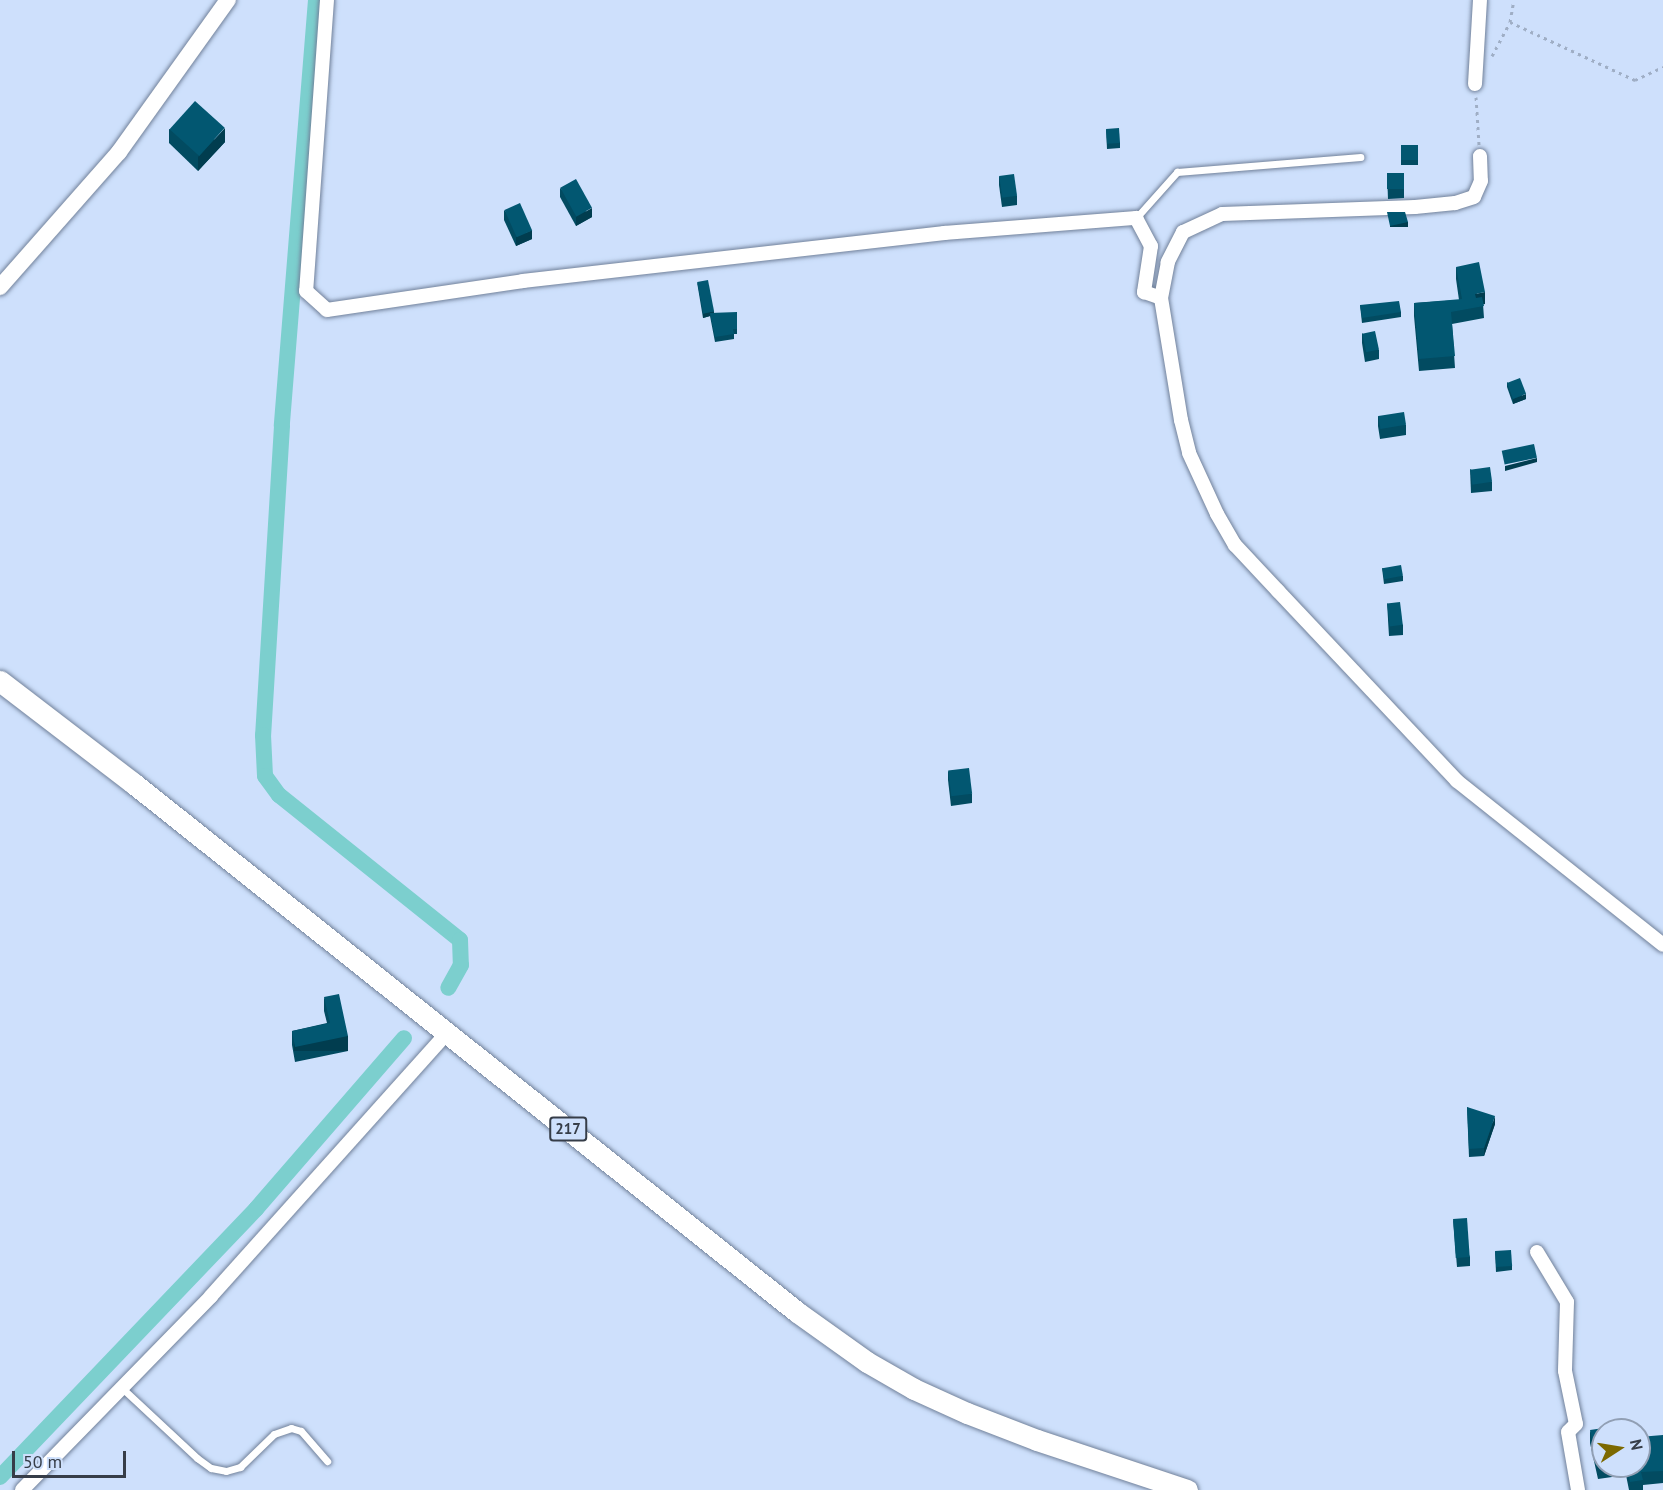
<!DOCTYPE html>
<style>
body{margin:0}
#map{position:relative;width:1663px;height:1490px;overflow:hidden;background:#cee0fc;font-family:"PT Sans",sans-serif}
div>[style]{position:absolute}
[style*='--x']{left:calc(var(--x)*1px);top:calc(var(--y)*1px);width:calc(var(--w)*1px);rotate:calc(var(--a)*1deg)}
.canal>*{height:16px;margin:-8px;padding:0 8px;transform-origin:8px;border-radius:8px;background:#7ccfce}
.path>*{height:3px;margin-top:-1.5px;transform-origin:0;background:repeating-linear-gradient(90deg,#9faec5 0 3px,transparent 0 7.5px)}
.roads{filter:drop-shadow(0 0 2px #71819a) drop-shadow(0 0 2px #71819a)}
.service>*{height:7px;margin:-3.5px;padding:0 3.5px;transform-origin:3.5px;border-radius:3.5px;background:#fff}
.minor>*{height:14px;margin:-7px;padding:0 7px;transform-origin:7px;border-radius:7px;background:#fff}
.tertiary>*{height:16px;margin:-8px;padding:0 8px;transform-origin:8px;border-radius:8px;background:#fff}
.primary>*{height:21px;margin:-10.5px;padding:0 10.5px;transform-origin:10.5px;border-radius:10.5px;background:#fff}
.wall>*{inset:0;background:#024b61;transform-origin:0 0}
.shaded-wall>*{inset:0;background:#013d4f;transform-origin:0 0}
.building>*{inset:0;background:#025771;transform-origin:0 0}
span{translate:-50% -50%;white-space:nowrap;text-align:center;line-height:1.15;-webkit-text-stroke:6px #cee0fc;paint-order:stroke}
.shield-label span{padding:2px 4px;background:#cee0fc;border:2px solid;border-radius:4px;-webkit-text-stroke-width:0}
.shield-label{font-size:15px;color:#363d48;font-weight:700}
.north{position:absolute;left:1591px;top:1418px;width:60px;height:60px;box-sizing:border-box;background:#cee0fc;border:2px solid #919fb4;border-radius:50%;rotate:78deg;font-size:16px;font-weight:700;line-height:24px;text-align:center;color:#363d48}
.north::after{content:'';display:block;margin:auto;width:21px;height:27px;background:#7c6900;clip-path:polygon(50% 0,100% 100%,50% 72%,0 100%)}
.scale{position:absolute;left:12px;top:1451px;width:114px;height:27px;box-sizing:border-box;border:3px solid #363d48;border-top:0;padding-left:8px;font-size:18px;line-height:21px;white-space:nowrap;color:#363d48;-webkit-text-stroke:4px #cee0fc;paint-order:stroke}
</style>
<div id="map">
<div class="canal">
<i style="--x:316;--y:0;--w:427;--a:94.6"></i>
<i style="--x:282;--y:426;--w:310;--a:93.5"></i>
<i style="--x:263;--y:735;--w:41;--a:87.2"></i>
<i style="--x:265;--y:776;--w:24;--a:54"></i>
<i style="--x:279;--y:795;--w:232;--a:38.7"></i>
<i style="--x:460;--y:940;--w:25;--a:88"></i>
<i style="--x:461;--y:965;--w:26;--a:119"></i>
<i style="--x:0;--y:1477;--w:371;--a:-46.3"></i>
<i style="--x:256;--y:1209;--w:226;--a:-49.1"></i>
</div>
<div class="path">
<i style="--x:1510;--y:22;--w:138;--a:24.9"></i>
<i style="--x:1635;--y:80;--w:31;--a:-25"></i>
<i style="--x:1492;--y:56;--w:38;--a:-62"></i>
<i style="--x:1510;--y:22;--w:22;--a:-80"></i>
<i style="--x:1476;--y:97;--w:48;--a:86.4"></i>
</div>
<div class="roads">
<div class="service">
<i style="--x:1136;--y:218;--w:62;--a:-48.3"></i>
<i style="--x:1177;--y:172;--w:184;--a:-4.7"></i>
<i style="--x:122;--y:1388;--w:103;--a:43"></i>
<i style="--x:197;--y:1458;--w:17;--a:36"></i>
<i style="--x:211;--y:1468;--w:15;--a:11"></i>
<i style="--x:226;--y:1471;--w:15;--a:-16"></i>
<i style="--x:240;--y:1467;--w:47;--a:-44.1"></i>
<i style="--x:274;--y:1434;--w:18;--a:-19"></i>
<i style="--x:291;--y:1428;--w:10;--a:17"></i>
<i style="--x:301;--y:1431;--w:40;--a:49"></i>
</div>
<div class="minor">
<i style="--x:327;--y:0;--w:292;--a:94.1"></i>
<i style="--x:306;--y:291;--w:28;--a:42"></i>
<i style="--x:327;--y:310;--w:198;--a:-8.4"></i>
<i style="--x:523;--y:281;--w:424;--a:-6.5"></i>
<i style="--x:944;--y:233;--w:193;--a:-4.5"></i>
<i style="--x:1136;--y:218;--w:32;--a:62"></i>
<i style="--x:1151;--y:246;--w:47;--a:98.7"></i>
<i style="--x:1144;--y:292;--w:18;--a:19"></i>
<i style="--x:1475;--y:84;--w:84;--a:-86.6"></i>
<i style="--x:1480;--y:156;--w:25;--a:88"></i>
<i style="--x:1481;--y:181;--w:17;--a:114"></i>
<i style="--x:1474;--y:197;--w:20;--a:162"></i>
<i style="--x:1455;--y:203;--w:40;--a:174.3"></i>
<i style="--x:1415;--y:207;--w:193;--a:177.9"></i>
<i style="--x:1222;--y:214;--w:43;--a:155.2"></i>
<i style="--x:1183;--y:232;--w:34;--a:117"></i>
<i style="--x:1168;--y:262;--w:37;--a:101"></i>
<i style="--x:1161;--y:298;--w:124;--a:80.7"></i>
<i style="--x:1181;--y:420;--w:34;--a:76"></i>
<i style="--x:1189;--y:453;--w:67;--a:65.3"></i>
<i style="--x:1217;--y:514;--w:36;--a:60"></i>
<i style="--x:1235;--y:545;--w:63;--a:46.9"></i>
<i style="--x:1278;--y:591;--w:261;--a:46.7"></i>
<i style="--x:1457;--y:781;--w:263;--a:38.5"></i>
<i style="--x:1537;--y:1252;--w:58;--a:59"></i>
<i style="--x:1567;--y:1302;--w:69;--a:91.7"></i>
<i style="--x:1565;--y:1371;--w:54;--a:78.3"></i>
<i style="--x:1576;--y:1424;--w:11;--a:135"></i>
<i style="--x:1568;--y:1432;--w:59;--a:80.2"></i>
<i style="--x:22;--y:1490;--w:271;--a:-45.7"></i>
<i style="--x:211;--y:1296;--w:353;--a:-48.1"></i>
</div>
<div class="tertiary">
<i style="--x:0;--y:287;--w:180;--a:-48.6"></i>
<i style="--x:119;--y:152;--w:187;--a:-54.4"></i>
</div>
<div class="primary">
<i style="--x:0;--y:681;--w:168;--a:37.5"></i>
<i style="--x:133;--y:783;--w:849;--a:38.54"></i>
<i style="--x:797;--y:1312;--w:86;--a:35.5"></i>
<i style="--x:867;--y:1362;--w:54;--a:29.9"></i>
<i style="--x:914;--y:1389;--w:58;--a:24.4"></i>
<i style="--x:967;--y:1413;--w:75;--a:21.1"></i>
<i style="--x:1037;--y:1440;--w:158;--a:18.4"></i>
</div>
</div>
<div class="wall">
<i style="clip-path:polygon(169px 129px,225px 142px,198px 171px,169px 143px)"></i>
<i style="clip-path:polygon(1106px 129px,1120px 143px,1120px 148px,1107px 149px)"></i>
<i style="left:1418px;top:145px;width:20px;height:17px;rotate:90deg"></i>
<i style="clip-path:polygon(1387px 174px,1404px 189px,1404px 198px,1388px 199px)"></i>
<i style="clip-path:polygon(999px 176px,1017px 196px,1017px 205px,1002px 207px,999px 185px)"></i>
<i style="clip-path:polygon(560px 188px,592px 217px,576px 226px,560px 197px)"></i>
<i style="clip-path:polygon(504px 210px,532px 239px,516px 246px,504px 220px)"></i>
<i style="clip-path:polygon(1456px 267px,1485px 304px,1483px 304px,1484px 318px,1452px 324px,1455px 368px,1419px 371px,1414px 316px,1414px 303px,1459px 300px,1456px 279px)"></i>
<i style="clip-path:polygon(697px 282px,714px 313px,737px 329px,737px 334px,734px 334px,734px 339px,715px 342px,710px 316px,703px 318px)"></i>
<i style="clip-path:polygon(1360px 305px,1401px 312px,1401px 317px,1362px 323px)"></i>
<i style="clip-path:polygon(1362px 333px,1379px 350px,1379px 359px,1365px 362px,1362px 343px)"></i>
<i style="clip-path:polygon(1507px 382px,1526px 399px,1513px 404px,1507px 387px)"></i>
<i style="clip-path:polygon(1378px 416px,1406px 425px,1406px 435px,1380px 439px,1378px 426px)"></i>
<i style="clip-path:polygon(1470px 469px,1492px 482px,1492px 491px,1471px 493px)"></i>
<i style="clip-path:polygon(1382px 568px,1403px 576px,1403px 581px,1384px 584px)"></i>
<i style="clip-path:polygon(1387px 603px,1403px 625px,1403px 635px,1389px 636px)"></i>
<i style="clip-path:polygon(948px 771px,972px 794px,972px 803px,951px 806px,948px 780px)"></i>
<i style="clip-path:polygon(324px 997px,348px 1051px,295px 1062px,292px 1045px,292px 1031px,327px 1023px,324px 1011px)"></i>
<i style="clip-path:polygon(1467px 1107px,1495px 1124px,1484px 1156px,1469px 1157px)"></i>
<i style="clip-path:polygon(1453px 1219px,1470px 1257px,1470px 1266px,1457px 1267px)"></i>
<i style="clip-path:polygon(1495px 1251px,1512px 1266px,1512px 1270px,1496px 1272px)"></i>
<i style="clip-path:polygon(1590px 1430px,1603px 1466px,1639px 1466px,1663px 1435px,1663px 1483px,1643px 1485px,1643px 1490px,1629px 1490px,1626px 1475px,1598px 1479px,1590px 1443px)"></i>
</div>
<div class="shaded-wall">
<i style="clip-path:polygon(225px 128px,225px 142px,198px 171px,198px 157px)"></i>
<i style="clip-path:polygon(592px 208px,592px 217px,576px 226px,576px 217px)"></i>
<i style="left:1408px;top:222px;width:5px;height:18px;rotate:90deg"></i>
<i style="clip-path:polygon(532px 230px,532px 239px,516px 246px,516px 237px)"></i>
<i style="clip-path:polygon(1485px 292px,1485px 304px,1475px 306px,1475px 294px)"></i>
<i style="clip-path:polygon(714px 311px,714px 315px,710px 313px,710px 316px,703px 318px,703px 314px)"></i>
<i style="clip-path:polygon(1526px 394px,1526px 399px,1513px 404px,1513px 399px)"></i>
<i style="clip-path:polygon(1537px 458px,1537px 462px,1505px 471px,1505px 466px)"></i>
<i style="left:348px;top:1036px;width:15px;height:54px;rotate:90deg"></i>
<i style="clip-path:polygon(1495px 1116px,1495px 1124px,1484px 1156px,1484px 1148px)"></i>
</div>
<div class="building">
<i style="left:195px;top:101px;width:40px;height:38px;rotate:42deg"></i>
<i style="left:1119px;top:128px;width:15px;height:13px;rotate:86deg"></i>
<i style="left:1418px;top:145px;width:15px;height:17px;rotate:90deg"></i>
<i style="left:1404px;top:173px;width:16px;height:17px;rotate:90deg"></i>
<i style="left:1014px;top:174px;width:22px;height:15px;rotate:82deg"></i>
<i style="left:576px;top:179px;width:33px;height:18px;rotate:61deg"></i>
<i style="left:520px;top:203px;width:30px;height:17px;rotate:66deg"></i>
<i style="clip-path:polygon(1387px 212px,1405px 212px,1408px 222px,1390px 226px)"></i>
<i style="clip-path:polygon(1479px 262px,1485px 292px,1475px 294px,1476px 298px,1482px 297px,1484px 306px,1451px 312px,1455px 356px,1419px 359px,1414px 303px,1462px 299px,1456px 267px)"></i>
<i style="left:708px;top:280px;width:32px;height:11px;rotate:79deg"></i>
<i style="clip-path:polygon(1399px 301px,1401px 312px,1362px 318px,1360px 305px)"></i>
<i style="clip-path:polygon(737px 312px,737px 329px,733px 329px,734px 334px,715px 337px,710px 313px)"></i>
<i style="left:1375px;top:331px;width:19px;height:13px;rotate:78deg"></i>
<i style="left:1520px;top:378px;width:17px;height:14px;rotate:69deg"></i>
<i style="left:1404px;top:412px;width:13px;height:26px;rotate:81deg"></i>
<i style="left:1534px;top:444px;width:14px;height:33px;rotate:78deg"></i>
<i style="left:1490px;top:467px;width:15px;height:20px;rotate:82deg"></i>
<i style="left:1401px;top:565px;width:11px;height:19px;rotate:80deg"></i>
<i style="left:1400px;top:602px;width:23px;height:13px;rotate:83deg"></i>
<i style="left:969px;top:768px;width:26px;height:21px;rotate:83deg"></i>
<i style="clip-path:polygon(339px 994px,348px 1036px,295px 1047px,292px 1031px,330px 1023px,324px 997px)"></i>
<i style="clip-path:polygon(1467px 1107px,1495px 1116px,1484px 1148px,1469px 1149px)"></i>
<i style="left:1467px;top:1218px;width:39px;height:14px;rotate:86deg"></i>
<i style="left:1511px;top:1250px;width:16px;height:16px;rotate:86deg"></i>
<i style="clip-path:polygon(1624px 1425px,1625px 1430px,1603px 1430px,1603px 1466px,1598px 1466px,1590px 1430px)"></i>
<i style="clip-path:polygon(1663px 1435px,1663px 1471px,1641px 1472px,1643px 1480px,1630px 1482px,1627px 1466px,1639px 1466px,1639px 1437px)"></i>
</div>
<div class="shield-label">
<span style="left:568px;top:1129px">217</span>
</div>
<div class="north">N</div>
<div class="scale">50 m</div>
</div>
